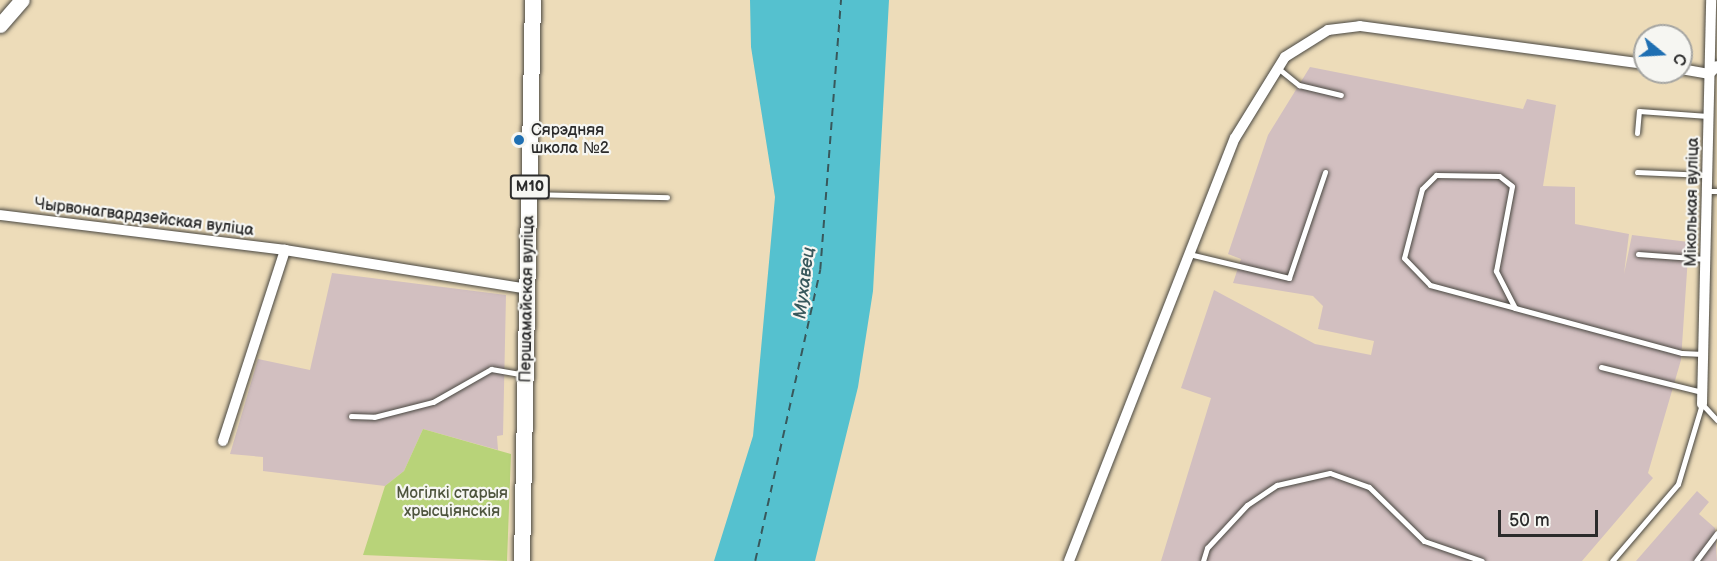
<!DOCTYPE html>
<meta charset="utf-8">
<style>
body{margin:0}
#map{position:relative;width:1717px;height:561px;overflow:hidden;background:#eddcb9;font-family:"Balsamiq Sans",sans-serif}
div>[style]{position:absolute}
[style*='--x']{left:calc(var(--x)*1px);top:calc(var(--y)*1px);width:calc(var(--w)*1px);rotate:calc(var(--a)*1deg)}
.industrial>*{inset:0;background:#d2bfc0}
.green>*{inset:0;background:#b8d379}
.water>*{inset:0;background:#55c1cf}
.ferry>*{height:1.5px;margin-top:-0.75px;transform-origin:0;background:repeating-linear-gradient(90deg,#38585c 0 8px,transparent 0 14px)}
.roads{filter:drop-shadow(0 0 2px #484640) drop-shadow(0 0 2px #484640)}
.lane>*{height:5px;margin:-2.5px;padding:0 2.5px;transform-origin:2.5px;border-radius:2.5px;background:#fff}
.street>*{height:10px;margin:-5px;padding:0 5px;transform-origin:5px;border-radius:5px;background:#fff}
.secondary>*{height:15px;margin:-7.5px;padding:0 7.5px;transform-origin:7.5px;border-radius:7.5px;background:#fff}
.primary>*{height:16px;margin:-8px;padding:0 8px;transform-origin:8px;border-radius:8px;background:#fff}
.dots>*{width:16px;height:16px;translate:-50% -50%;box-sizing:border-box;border:3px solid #f6f6f2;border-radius:50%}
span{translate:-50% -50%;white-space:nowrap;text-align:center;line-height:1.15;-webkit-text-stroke:4.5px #f6f6f2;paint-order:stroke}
.shield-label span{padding:2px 4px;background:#f6f6f2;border:2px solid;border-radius:4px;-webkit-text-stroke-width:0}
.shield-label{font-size:15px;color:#2b2b2b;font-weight:700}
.poi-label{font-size:16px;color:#2b2b2b}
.left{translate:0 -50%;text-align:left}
.street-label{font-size:16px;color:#2b2b2b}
.park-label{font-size:16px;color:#4e553e}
.water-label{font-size:18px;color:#38585c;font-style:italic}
.north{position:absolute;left:1633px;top:24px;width:60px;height:60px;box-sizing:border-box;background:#f6f6f2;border:2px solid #a5a5a2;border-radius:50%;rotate:108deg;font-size:16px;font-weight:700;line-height:24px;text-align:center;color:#2b2b2b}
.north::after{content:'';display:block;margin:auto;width:21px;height:27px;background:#1f6fb2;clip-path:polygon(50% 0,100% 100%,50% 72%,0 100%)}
.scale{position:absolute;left:1498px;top:510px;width:100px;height:27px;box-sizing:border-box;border:3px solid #2b2b2b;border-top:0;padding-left:8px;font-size:18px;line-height:21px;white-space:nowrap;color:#2b2b2b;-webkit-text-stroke:4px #f6f6f2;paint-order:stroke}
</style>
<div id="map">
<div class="industrial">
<i style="clip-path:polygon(1310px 67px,1523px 109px,1527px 99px,1556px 105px,1543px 186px,1575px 187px,1575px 224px,1629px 234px,1624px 274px,1632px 235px,1689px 242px,1681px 360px,1648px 473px,1653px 478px,1582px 561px,1161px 561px,1211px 398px,1181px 388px,1214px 290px,1315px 344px,1371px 355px,1374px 341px,1318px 329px,1323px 306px,1313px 296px,1233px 283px,1241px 259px,1228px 254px,1268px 135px)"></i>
<i style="clip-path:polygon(332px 273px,506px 295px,503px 435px,497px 436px,498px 450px,423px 429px,404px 471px,385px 486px,263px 471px,263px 457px,230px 454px,258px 359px,310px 370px)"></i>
<i style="clip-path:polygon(1697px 491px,1709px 502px,1699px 514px,1715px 528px,1717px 561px,1636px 561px)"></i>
</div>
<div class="green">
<i style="clip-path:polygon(423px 429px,511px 454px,507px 561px,363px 555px,385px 486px,404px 471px)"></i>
</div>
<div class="water">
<i style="clip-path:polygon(750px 0,889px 0,873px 291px,858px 387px,815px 561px,714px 561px,753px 436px,775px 197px,751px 47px)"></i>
</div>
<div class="ferry">
<i style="--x:755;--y:561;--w:298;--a:-77.4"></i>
<i style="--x:820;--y:270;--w:271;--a:-85.6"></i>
</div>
<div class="roads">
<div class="lane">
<i style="--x:1279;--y:69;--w:26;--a:39"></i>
<i style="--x:1299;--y:85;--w:43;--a:13.4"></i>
<i style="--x:1637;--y:133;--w:22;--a:-85"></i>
<i style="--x:1639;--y:111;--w:69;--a:4.1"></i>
<i style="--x:1637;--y:172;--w:69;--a:2.5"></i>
<i style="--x:1708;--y:191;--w:9;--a:0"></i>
<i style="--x:530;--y:194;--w:137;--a:1.3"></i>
<i style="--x:1189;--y:254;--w:103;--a:13.5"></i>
<i style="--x:1289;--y:278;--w:112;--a:-71.2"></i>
<i style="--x:1638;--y:254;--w:68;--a:4.2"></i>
<i style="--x:1515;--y:308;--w:42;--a:-117.2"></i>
<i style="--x:1496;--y:271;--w:86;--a:-79.3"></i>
<i style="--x:1512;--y:186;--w:16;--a:-142"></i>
<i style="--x:1499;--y:176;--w:63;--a:-179.1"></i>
<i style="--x:1436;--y:175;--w:20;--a:135"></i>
<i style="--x:1422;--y:189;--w:71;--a:104.6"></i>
<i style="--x:1404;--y:258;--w:37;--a:46"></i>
<i style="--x:1430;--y:285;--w:88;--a:15.1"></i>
<i style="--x:1515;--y:308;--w:173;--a:15.1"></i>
<i style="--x:1682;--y:353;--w:21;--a:3"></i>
<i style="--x:1601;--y:367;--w:104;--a:13.9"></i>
<i style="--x:351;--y:416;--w:23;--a:2"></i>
<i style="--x:374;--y:417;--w:61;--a:-14.3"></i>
<i style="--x:433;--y:402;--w:67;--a:-29.6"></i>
<i style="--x:491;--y:369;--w:35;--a:10"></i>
<i style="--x:1203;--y:561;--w:14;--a:-73"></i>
<i style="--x:1207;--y:548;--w:59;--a:-47.1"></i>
<i style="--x:1247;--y:505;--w:36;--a:-34"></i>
<i style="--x:1277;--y:485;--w:54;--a:-12.8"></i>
<i style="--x:1330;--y:473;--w:41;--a:19.7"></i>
<i style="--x:1369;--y:487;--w:77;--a:44.5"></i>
<i style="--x:1424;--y:541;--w:61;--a:19"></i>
<i style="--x:1612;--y:561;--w:101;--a:-49.4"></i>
<i style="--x:1678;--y:484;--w:84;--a:-73.3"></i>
<i style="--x:1702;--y:404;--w:22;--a:47"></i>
<i style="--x:1696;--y:561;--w:35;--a:-53"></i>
</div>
<div class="street">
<i style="--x:1681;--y:69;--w:28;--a:10"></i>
<i style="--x:1709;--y:74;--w:11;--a:-45"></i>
<i style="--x:0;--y:215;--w:287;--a:7"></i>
<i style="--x:285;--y:250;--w:247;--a:9.1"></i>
<i style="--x:1702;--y:404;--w:404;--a:-88.7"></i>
<i style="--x:223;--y:441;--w:201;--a:-72"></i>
<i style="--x:1069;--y:561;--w:454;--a:-68.6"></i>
<i style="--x:1235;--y:138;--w:95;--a:-58.3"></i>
<i style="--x:1285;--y:57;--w:51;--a:-32.1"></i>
<i style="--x:1328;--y:30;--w:32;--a:-7"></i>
<i style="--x:1360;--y:26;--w:288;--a:7.6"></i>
</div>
<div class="secondary">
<i style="--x:0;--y:25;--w:33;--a:-49"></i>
</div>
<div class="primary">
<i style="--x:522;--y:561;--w:561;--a:-88.88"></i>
</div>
</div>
<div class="dots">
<i style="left:519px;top:140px;background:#1f6fb2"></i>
</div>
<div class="shield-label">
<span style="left:530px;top:187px">М10</span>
</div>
<div class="poi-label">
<span class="left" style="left:531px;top:140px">Сярэдняя<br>школа №2</span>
</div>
<div class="street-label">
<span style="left:1693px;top:202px;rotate:-89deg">Міколькая вуліца</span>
<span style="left:144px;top:218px;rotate:7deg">Чырвонагвардзейская вуліца</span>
<span style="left:528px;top:299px;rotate:-89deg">Першамайская вуліца</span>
</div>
<div class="park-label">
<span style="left:452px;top:503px">Могілкі старыя<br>хрысціянскія</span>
</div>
<div class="water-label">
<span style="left:805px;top:283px;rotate:-83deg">Мухавец</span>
</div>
<div class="north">С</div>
<div class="scale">50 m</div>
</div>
